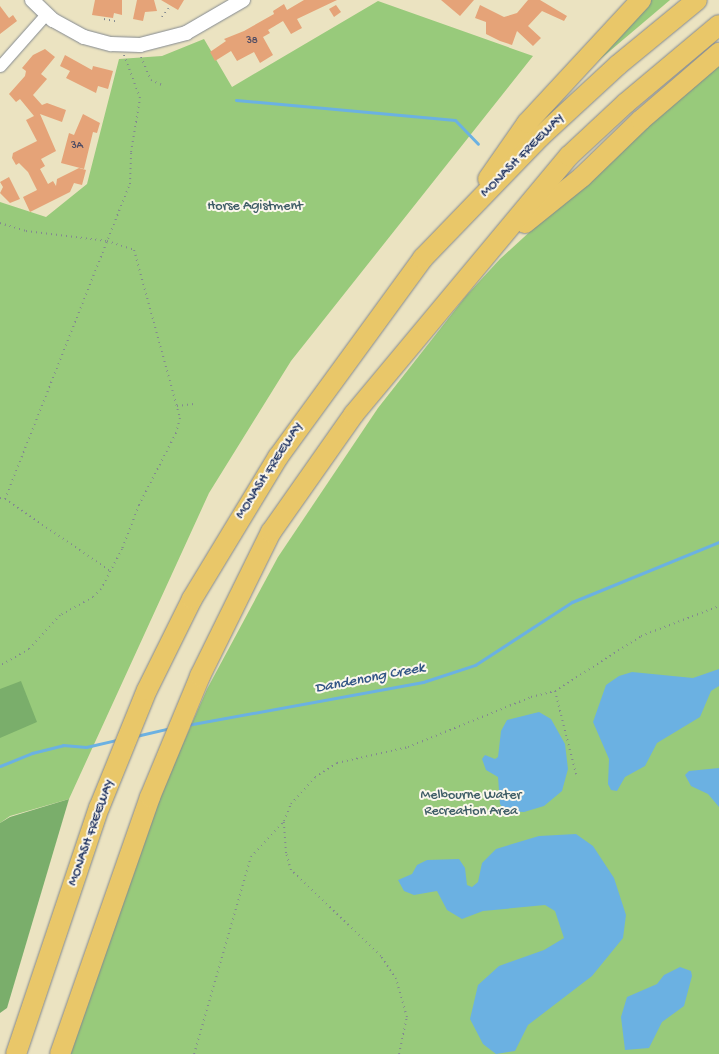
<!DOCTYPE html>
<style>
body{margin:0}
#map{position:relative;width:719px;height:1054px;overflow:hidden;background:#ebe3c1;font-family:"Gochi Hand",sans-serif}
div>[style]{position:absolute}
[style*='--x']{left:calc(var(--x)*1px);top:calc(var(--y)*1px);width:calc(var(--w)*1px);rotate:calc(var(--a)*1deg)}
.green>*{inset:0;background:#98ca7b}
.forest>*{inset:0;background:#7aae6b}
.water>*{inset:0;background:#6bb1e2}
.stream>*{height:3px;margin:-1.5px;padding:0 1.5px;transform-origin:1.5px;border-radius:1.5px;background:#6bb1e2}
.building>*{inset:0;background:#e5a378}
.path>*{height:2px;margin-top:-1px;transform-origin:0;background:repeating-linear-gradient(90deg,#838990 0 1px,transparent 0 5px)}
.roads{filter:drop-shadow(0 0 1px #838990) drop-shadow(0 0 1px #838990)}
.minor>*{height:11px;margin:-5.5px;padding:0 5.5px;transform-origin:5.5px;border-radius:5.5px;background:#fff}
.tertiary>*{height:14px;margin:-7px;padding:0 7px;transform-origin:7px;border-radius:7px;background:#fff}
.motorway>*{height:20px;margin:-10px;padding:0 10px;transform-origin:10px;border-radius:10px;background:#e9c769}
span{translate:-50% -50%;white-space:nowrap;text-align:center;line-height:1.15;-webkit-text-stroke:4px #fbf7ec;paint-order:stroke}
.number-label{font-size:11px;color:#4e4c64}
.number-label span{-webkit-text-stroke-width:0}
.street-label{font-size:14px;color:#1b2f5e}
.park-label{font-size:14px;color:#405e67}
.water-label{font-size:15px;color:#335686;font-style:italic}
</style>
<div id="map">
<div class="green">
<i style="clip-path:polygon(646px 0,670px 0,572px 83px)"></i>
<i style="clip-path:polygon(378px 1px,533px 56px,291px 361px,209px 493px,69px 799px,10px 816px,0 823px,0 202px,46px 217px,87px 184px,119px 59px,162px 56px,204px 39px,232px 87px)"></i>
<i style="clip-path:polygon(719px 66px,719px 1054px,70px 1054px,160px 796px,207px 689px,278px 557px,378px 408px,466px 296px,500px 259px,652px 120px)"></i>
</div>
<div class="forest">
<i style="clip-path:polygon(21px 681px,37px 722px,0 738px,0 689px)"></i>
<i style="clip-path:polygon(69px 799px,7px 1008px,0 1013px,0 823px,10px 817px)"></i>
</div>
<div class="water">
<i style="clip-path:polygon(719px 669px,719px 686px,711px 691px,700px 717px,657px 743px,645px 766px,625px 777px,617px 791px,611px 790px,608px 784px,609px 759px,593px 722px,606px 685px,619px 676px,632px 672px,693px 678px)"></i>
<i style="clip-path:polygon(539px 712px,551px 719px,565px 744px,568px 769px,562px 791px,544px 806px,524px 812px,505px 811px,500px 804px,498px 777px,486px 770px,482px 759px,485px 755px,495px 759px,498px 757px,501px 731px,507px 720px)"></i>
<i style="clip-path:polygon(719px 768px,719px 807px,708px 794px,691px 786px,685px 775px,689px 771px)"></i>
<i style="clip-path:polygon(576px 834px,593px 846px,614px 878px,626px 915px,623px 938px,592px 976px,528px 1025px,515px 1051px,496px 1054px,483px 1044px,470px 1019px,478px 985px,499px 966px,544px 950px,564px 938px,555px 911px,545px 905px,483px 911px,462px 919px,447px 910px,437px 891px,414px 895px,404px 891px,398px 880px,412px 874px,417px 865px,427px 860px,459px 859px,465px 868px,467px 885px,472px 887px,478px 882px,482px 863px,496px 849px,539px 836px)"></i>
<i style="clip-path:polygon(680px 967px,691px 971px,692px 976px,684px 1006px,662px 1022px,649px 1048px,625px 1050px,621px 1017px,627px 997px,657px 984px,664px 975px)"></i>
</div>
<div class="stream">
<i style="--x:236;--y:100;--w:220;--a:5.2"></i>
<i style="--x:455;--y:120;--w:33;--a:46"></i>
<i style="--x:187;--y:725;--w:240;--a:-10.3"></i>
<i style="--x:423;--y:682;--w:55;--a:-18.1"></i>
<i style="--x:475;--y:665;--w:116;--a:-33"></i>
<i style="--x:572;--y:602;--w:159;--a:-22.2"></i>
<i style="--x:136;--y:736;--w:36;--a:-13"></i>
<i style="--x:0;--y:766;--w:35;--a:-22"></i>
<i style="--x:32;--y:753;--w:32;--a:-14"></i>
<i style="--x:63;--y:745;--w:23;--a:5"></i>
<i style="--x:86;--y:747;--w:35;--a:-13"></i>
</div>
<div class="building">
<i style="clip-path:polygon(95px 0,122px 0,122px 15px,114px 13px,113px 18px,92px 15px)"></i>
<i style="clip-path:polygon(137px 0,154px 0,157px 11px,145px 12px,143px 21px,133px 19px)"></i>
<i style="clip-path:polygon(161px 0,184px 0,178px 10px)"></i>
<i style="clip-path:polygon(304px 0,337px 0,297px 19px,302px 28px,291px 34px,283px 21px,268px 30px,270px 33px,263px 37px,273px 55px,260px 63px,254px 52px,237px 61px,231px 51px,215px 61px,210px 52px,226px 41px,224px 39px,244px 31px,274px 14px,273px 11px,284px 4px,287px 10px)"></i>
<i style="clip-path:polygon(441px 0,474px 0,460px 16px)"></i>
<i style="clip-path:polygon(528px 0,540px 0,567px 16px,564px 21px,542px 11px,528px 26px,541px 38px,533px 46px,517px 31px,512px 45px,500px 41px,486px 34px,486px 22px,475px 18px,480px 5px,504px 17px,517px 13px)"></i>
<i style="clip-path:polygon(336px 5px,341px 12px,334px 17px,329px 9px)"></i>
<i style="clip-path:polygon(0 6px,9px 18px,13px 15px,17px 21px,0 34px)"></i>
<i style="clip-path:polygon(45px 49px,55px 57px,41px 74px,47px 79px,33px 95px,42px 105px,47px 103px,66px 110px,62px 122px,40px 114px,56px 151px,41px 159px,45px 166px,40px 169px,48px 184px,53px 181px,56px 186px,57px 179px,79px 168px,86px 170px,82px 185px,74px 183px,70px 192px,30px 212px,23px 197px,37px 190px,28px 172px,19px 163px,16px 165px,12px 158px,13px 153px,37px 141px,26px 120px,34px 116px,20px 99px,16px 102px,9px 94px,25px 76px,26px 71px,22px 68px,33px 55px)"></i>
<i style="clip-path:polygon(65px 55px,92px 70px,93px 66px,113px 71px,108px 89px,98px 86px,96px 93px,66px 78px,70px 71px,60px 66px)"></i>
<i style="clip-path:polygon(83px 114px,100px 123px,97px 133px,93px 132px,84px 169px,61px 163px,69px 133px,74px 135px)"></i>
<i style="clip-path:polygon(9px 177px,20px 199px,10px 203px,0 193px,3px 187px,0 182px)"></i>
</div>
<div class="path">
<i style="--x:162;--y:17;--w:11;--a:-52"></i>
<i style="--x:104;--y:19;--w:15;--a:11"></i>
<i style="--x:141;--y:57;--w:25;--a:67"></i>
<i style="--x:151;--y:80;--w:14;--a:25"></i>
<i style="--x:0;--y:223;--w:27;--a:17"></i>
<i style="--x:26;--y:231;--w:82;--a:7"></i>
<i style="--x:107;--y:241;--w:28;--a:18"></i>
<i style="--x:134;--y:250;--w:174;--a:74.7"></i>
<i style="--x:180;--y:418;--w:16;--a:105"></i>
<i style="--x:176;--y:433;--w:81;--a:117.2"></i>
<i style="--x:139;--y:505;--w:47;--a:111.1"></i>
<i style="--x:122;--y:549;--w:45;--a:117.7"></i>
<i style="--x:101;--y:589;--w:11;--a:135"></i>
<i style="--x:93;--y:597;--w:38;--a:151"></i>
<i style="--x:60;--y:615;--w:46;--a:132.4"></i>
<i style="--x:29;--y:649;--w:34;--a:150"></i>
<i style="--x:177;--y:406;--w:17;--a:-7"></i>
<i style="--x:0;--y:498;--w:5;--a:11"></i>
<i style="--x:5;--y:499;--w:127;--a:34.4"></i>
<i style="--x:5;--y:499;--w:339;--a:-68.4"></i>
<i style="--x:130;--y:184;--w:32;--a:-88"></i>
<i style="--x:131;--y:152;--w:55;--a:-80.5"></i>
<i style="--x:140;--y:98;--w:46;--a:-110.4"></i>
<i style="--x:555;--y:691;--w:86;--a:75.8"></i>
<i style="--x:194;--y:1054;--w:205;--a:-73.9"></i>
<i style="--x:251;--y:857;--w:49;--a:-47.5"></i>
<i style="--x:399;--y:1054;--w:38;--a:-78"></i>
<i style="--x:407;--y:1017;--w:40;--a:-106"></i>
<i style="--x:396;--y:979;--w:27;--a:-123"></i>
<i style="--x:381;--y:956;--w:124;--a:-136.3"></i>
<i style="--x:291;--y:870;--w:18;--a:-106"></i>
<i style="--x:286;--y:853;--w:32;--a:-94"></i>
<i style="--x:284;--y:821;--w:18;--a:-68"></i>
<i style="--x:291;--y:804;--w:36;--a:-48"></i>
<i style="--x:315;--y:777;--w:26;--a:-32"></i>
<i style="--x:337;--y:763;--w:73;--a:-12.7"></i>
<i style="--x:408;--y:747;--w:133;--a:-22.1"></i>
<i style="--x:531;--y:697;--w:25;--a:-14"></i>
<i style="--x:555;--y:691;--w:102;--a:-32.6"></i>
<i style="--x:641;--y:636;--w:84;--a:-21"></i>
</div>
<div class="roads">
<div class="minor">
<i style="--x:0;--y:66;--w:69;--a:-48.5"></i>
</div>
<div class="tertiary">
<i style="--x:32;--y:0;--w:29;--a:44"></i>
<i style="--x:53;--y:20;--w:35;--a:29"></i>
<i style="--x:84;--y:37;--w:28;--a:15"></i>
<i style="--x:111;--y:44;--w:29;--a:2"></i>
<i style="--x:140;--y:45;--w:48;--a:-14.6"></i>
<i style="--x:186;--y:33;--w:66;--a:-30.1"></i>
</div>
<div class="motorway">
<i style="--x:488;--y:179;--w:68;--a:-55.1"></i>
<i style="--x:527;--y:123;--w:168;--a:-47.2"></i>
<i style="--x:525;--y:223;--w:73;--a:-38.9"></i>
<i style="--x:582;--y:177;--w:82;--a:-44"></i>
<i style="--x:641;--y:120;--w:103;--a:-40.7"></i>
<i style="--x:16;--y:1054;--w:260;--a:-71.4"></i>
<i style="--x:99;--y:808;--w:127;--a:-67.9"></i>
<i style="--x:147;--y:690;--w:102;--a:-63.7"></i>
<i style="--x:192;--y:599;--w:166;--a:-58.8"></i>
<i style="--x:278;--y:457;--w:246;--a:-53.9"></i>
<i style="--x:423;--y:258;--w:168;--a:-46"></i>
<i style="--x:540;--y:137;--w:106;--a:-42.7"></i>
<i style="--x:618;--y:65;--w:102;--a:-39.4"></i>
<i style="--x:60;--y:1054;--w:272;--a:-70.7"></i>
<i style="--x:150;--y:797;--w:131;--a:-67.5"></i>
<i style="--x:200;--y:676;--w:161;--a:-63.8"></i>
<i style="--x:271;--y:532;--w:144;--a:-54.9"></i>
<i style="--x:354;--y:414;--w:336;--a:-50.2"></i>
<i style="--x:569;--y:156;--w:78;--a:-42.9"></i>
<i style="--x:626;--y:103;--w:121;--a:-40"></i>
</div>
</div>
<div class="number-label">
<span style="left:252px;top:41px">38</span>
<span style="left:77px;top:146px">3A</span>
</div>
<div class="street-label">
<span style="left:523px;top:156px;rotate:-45deg">MONASH FREEWAY</span>
<span style="left:270px;top:471px;rotate:-57deg">MONASH FREEWAY</span>
<span style="left:92px;top:833px;rotate:-70deg">MONASH FREEWAY</span>
</div>
<div class="park-label">
<span style="left:255px;top:207px">Horse Agistment</span>
<span style="left:471px;top:804px">Melbourne Water<br>Recreation Area</span>
</div>
<div class="water-label">
<span style="left:370px;top:679px;rotate:-11deg">Dandenong Creek</span>
</div>
</div>
